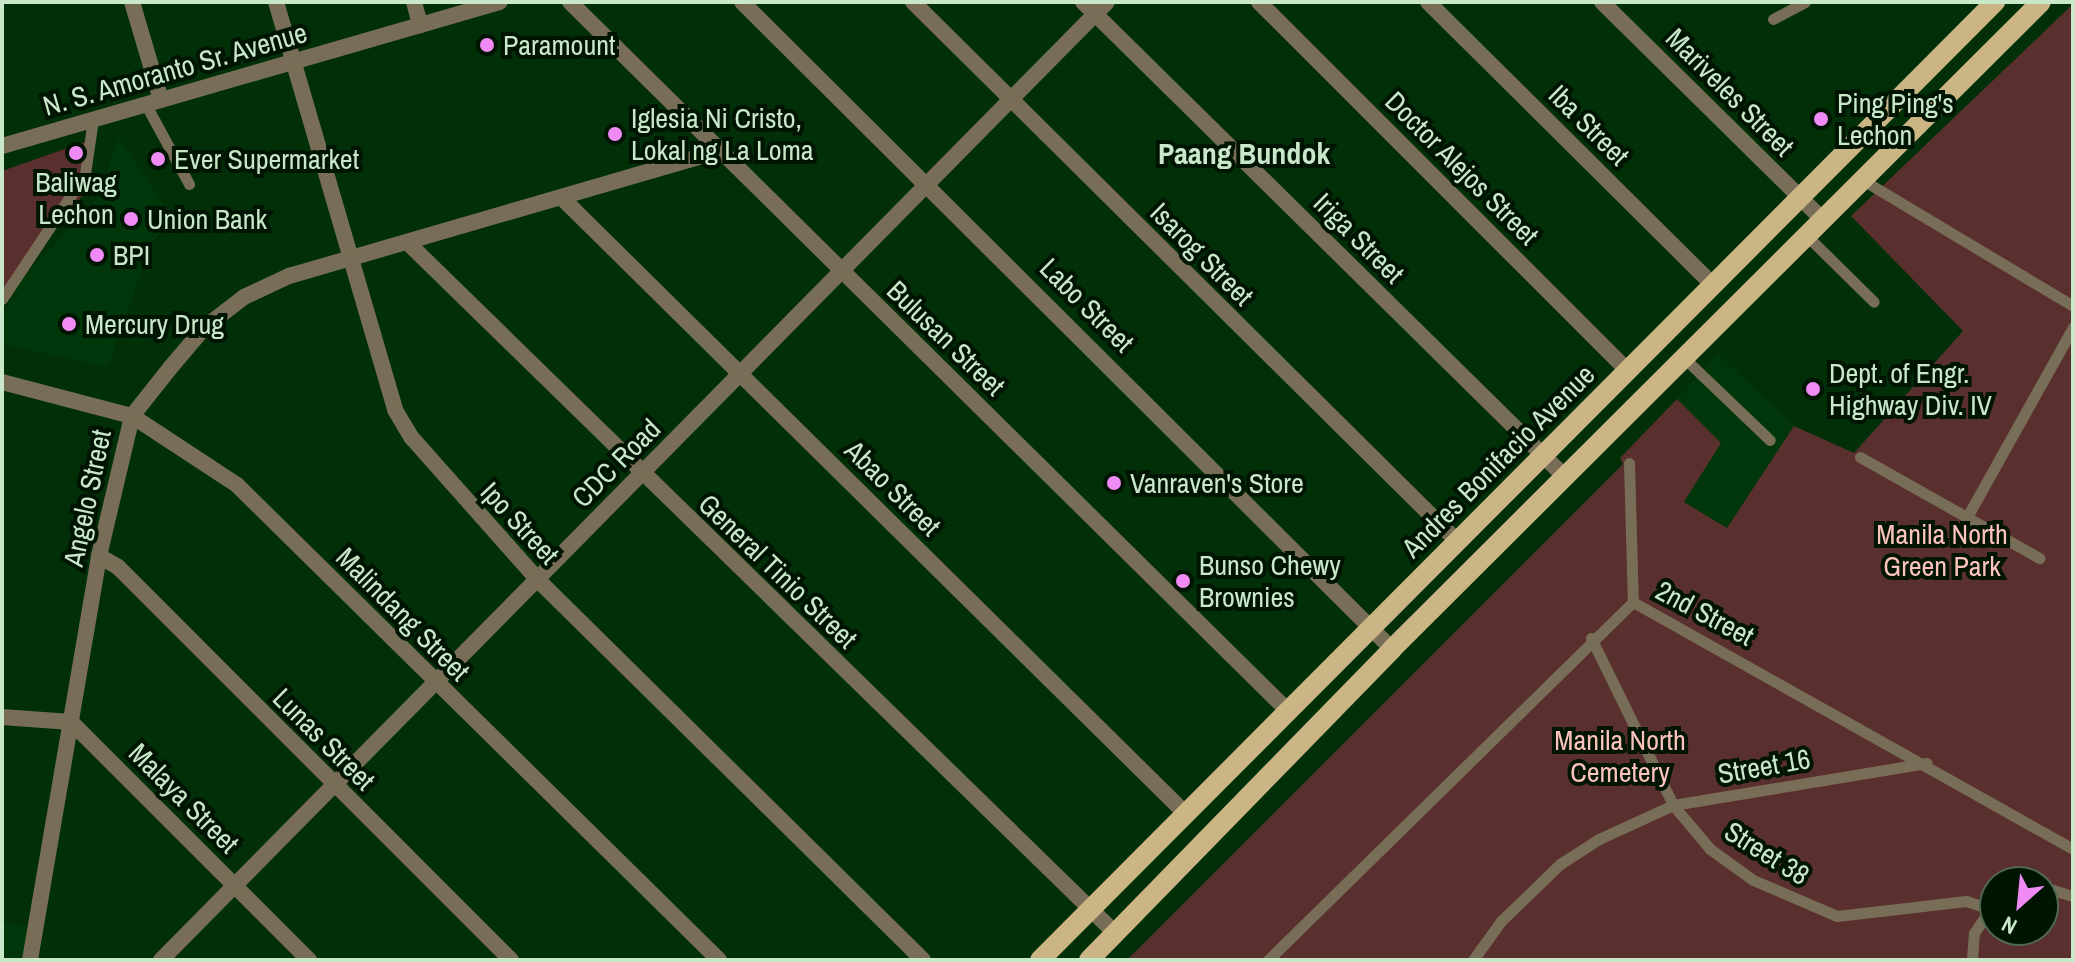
<!DOCTYPE html>
<style>
body{margin:0}
#map{position:relative;width:2075px;height:962px;overflow:hidden;background:#002f08;font-family:"Archivo Narrow",sans-serif}
div>[style]{position:absolute}
[style*='--x']{left:calc(var(--x)*1px);top:calc(var(--y)*1px);width:calc(var(--w)*1px);rotate:calc(var(--a)*1deg)}
.built>*{inset:0;background:#00370a}
.green>*{inset:0;background:#59302d}
.service>*{height:11px;margin:-5.5px;padding:0 5.5px;transform-origin:5.5px;border-radius:5.5px;background:#786d56}
.minor>*{height:16px;margin:-8px;padding:0 8px;transform-origin:8px;border-radius:8px;background:#786d56}
.tertiary>*{height:16px;margin:-8px;padding:0 8px;transform-origin:8px;border-radius:8px;background:#786d56}
.primary>*{height:20px;margin:-10px;padding:0 10px;transform-origin:10px;border-radius:10px;background:#cbb585}
.dots>*{width:22px;height:22px;translate:-50% -50%;box-sizing:border-box;border:4px solid #001402;border-radius:50%}
span{translate:-50% -50%;white-space:nowrap;text-align:center;line-height:1.15;-webkit-text-stroke:8px #001402;paint-order:stroke}
.poi-label{font-size:28px;color:#c9e7c9}
.left{translate:0 -50%;text-align:left}
.street-label{font-size:28px;color:#c9e7c9}
.park-label{font-size:28px;color:#fcc3bd}
.neighbourhood-label{font-size:30px;color:#c9e7c9;font-weight:700}
.frame{position:absolute;inset:0;border:4px solid #c9e7c9;pointer-events:none}
.north{position:absolute;left:1979px;top:866px;width:80px;height:80px;box-sizing:border-box;background:#001402;border:2px solid #506852;border-radius:50%;rotate:207deg;font-size:22px;font-weight:700;line-height:32px;text-align:center;color:#c9e7c9}
.north::after{content:'';display:block;margin:auto;width:28px;height:36px;background:#f08bf5;clip-path:polygon(50% 0,100% 100%,50% 72%,0 100%)}
</style>
<div id="map">
<div class="built">
<i style="clip-path:polygon(118px 137px,173px 219px,136px 259px,143px 266px,108px 367px,2px 344px,2px 324px,14px 286px,99px 198px)"></i>
<i style="clip-path:polygon(1718px 354px,1794px 426px,1727px 528px,1684px 502px,1721px 443px,1677px 399px)"></i>
<i style="clip-path:polygon(2px 922px,35px 928px,28px 960px,2px 960px)"></i>
</div>
<div class="green">
<i style="clip-path:polygon(evenodd,2073px 4px,2073px 960px,1127px 960px,1623px 464px,1620px 458px,1677px 399px,1721px 443px,1684px 502px,1727px 528px,1794px 426px,1854px 453px,1963px 331px,1851px 216px,2073px 4px,1995px 882px,2043px 882px,2043px 930px,1995px 930px,1995px 882px)"></i>
<i style="clip-path:polygon(93px 139px,88px 189px,2px 291px,2px 171px)"></i>
</div>
<div class="service">
<i style="--x:1773;--y:19;--w:36;--a:-28"></i>
<i style="--x:146;--y:105;--w:90;--a:61.4"></i>
<i style="--x:1861;--y:179;--w:247;--a:30.9"></i>
<i style="--x:1806;--y:235;--w:95;--a:44.6"></i>
<i style="--x:2;--y:299;--w:150;--a:-56.4"></i>
<i style="--x:85;--y:174;--w:56;--a:-81.7"></i>
<i style="--x:1683;--y:357;--w:120;--a:43.7"></i>
<i style="--x:1860;--y:457;--w:206;--a:29.4"></i>
<i style="--x:1629;--y:463;--w:139;--a:88.4"></i>
<i style="--x:1967;--y:517;--w:218;--a:-60.8"></i>
<i style="--x:1633;--y:602;--w:505;--a:29.31"></i>
<i style="--x:1591;--y:638;--w:186;--a:63.8"></i>
<i style="--x:1673;--y:805;--w:57;--a:49.9"></i>
<i style="--x:1710;--y:849;--w:53;--a:35.8"></i>
<i style="--x:1753;--y:880;--w:91;--a:23.2"></i>
<i style="--x:1837;--y:916;--w:130;--a:-6.6"></i>
<i style="--x:1966;--y:901;--w:23;--a:18"></i>
<i style="--x:2043;--y:887;--w:31;--a:17"></i>
<i style="--x:1268;--y:960;--w:511;--a:-44.45"></i>
<i style="--x:1473;--y:960;--w:48;--a:-54.3"></i>
<i style="--x:1501;--y:921;--w:82;--a:-44"></i>
<i style="--x:1560;--y:864;--w:46;--a:-32.7"></i>
<i style="--x:1599;--y:839;--w:81;--a:-24.7"></i>
<i style="--x:1673;--y:805;--w:257;--a:-9.4"></i>
<i style="--x:1972;--y:960;--w:27;--a:-86"></i>
<i style="--x:1974;--y:933;--w:37;--a:-56"></i>
</div>
<div class="minor">
<i style="--x:132;--y:2;--w:102;--a:73.5"></i>
<i style="--x:276;--y:2;--w:425;--a:73.7"></i>
<i style="--x:395;--y:410;--w:33;--a:59"></i>
<i style="--x:412;--y:438;--w:188;--a:48.4"></i>
<i style="--x:537;--y:579;--w:542;--a:44.63"></i>
<i style="--x:414;--y:2;--w:24;--a:75"></i>
<i style="--x:570;--y:2;--w:1008;--a:44.64"></i>
<i style="--x:742;--y:2;--w:917;--a:44.87"></i>
<i style="--x:913;--y:2;--w:766;--a:44.74"></i>
<i style="--x:1083;--y:2;--w:675;--a:44.58"></i>
<i style="--x:1259;--y:2;--w:522;--a:45"></i>
<i style="--x:1428;--y:2;--w:402;--a:44.8"></i>
<i style="--x:1602;--y:2;--w:309;--a:44.6"></i>
<i style="--x:563;--y:199;--w:875;--a:44.63"></i>
<i style="--x:408;--y:243;--w:988;--a:44.3"></i>
<i style="--x:2;--y:382;--w:134;--a:14.7"></i>
<i style="--x:132;--y:416;--w:126;--a:33.3"></i>
<i style="--x:237;--y:485;--w:677;--a:44.58"></i>
<i style="--x:99;--y:556;--w:22;--a:30"></i>
<i style="--x:118;--y:567;--w:556;--a:45"></i>
<i style="--x:2;--y:717;--w:69;--a:4.1"></i>
<i style="--x:71;--y:722;--w:337;--a:45"></i>
<i style="--x:30;--y:960;--w:410;--a:-80.3"></i>
<i style="--x:99;--y:556;--w:144;--a:-76.7"></i>
<i style="--x:132;--y:416;--w:61;--a:-51.6"></i>
<i style="--x:170;--y:368;--w:52;--a:-49.6"></i>
<i style="--x:204;--y:328;--w:51;--a:-37.8"></i>
<i style="--x:244;--y:297;--w:50;--a:-25"></i>
<i style="--x:289;--y:276;--w:447;--a:-16.2"></i>
</div>
<div class="tertiary">
<i style="--x:2;--y:146;--w:518;--a:-16.13"></i>
<i style="--x:161;--y:960;--w:1346;--a:-45.36"></i>
</div>
<div class="primary">
<i style="--x:1040;--y:960;--w:1353;--a:-45.09"></i>
<i style="--x:1089;--y:960;--w:434;--a:-45.7"></i>
<i style="--x:1392;--y:649;--w:916;--a:-44.91"></i>
</div>
<div class="dots">
<i style="left:487px;top:45px;background:#f08bf5"></i>
<i style="left:1821px;top:119px;background:#f08bf5"></i>
<i style="left:615px;top:134px;background:#f08bf5"></i>
<i style="left:76px;top:153px;background:#f08bf5"></i>
<i style="left:158px;top:159px;background:#f08bf5"></i>
<i style="left:131px;top:219px;background:#f08bf5"></i>
<i style="left:97px;top:255px;background:#f08bf5"></i>
<i style="left:69px;top:324px;background:#f08bf5"></i>
<i style="left:1813px;top:389px;background:#f08bf5"></i>
<i style="left:1114px;top:483px;background:#f08bf5"></i>
<i style="left:1183px;top:581px;background:#f08bf5"></i>
</div>
<div class="poi-label">
<span class="left" style="left:503px;top:45px">Paramount</span>
<span class="left" style="left:1837px;top:119px">Ping Ping's<br>Lechon</span>
<span class="left" style="left:631px;top:134px">Iglesia Ni Cristo,<br>Lokal ng La Loma</span>
<span class="left" style="left:174px;top:159px">Ever Supermarket</span>
<span style="left:76px;top:198px">Baliwag<br>Lechon</span>
<span class="left" style="left:147px;top:219px">Union Bank</span>
<span class="left" style="left:113px;top:255px">BPI</span>
<span class="left" style="left:85px;top:324px">Mercury Drug</span>
<span class="left" style="left:1829px;top:389px">Dept. of Engr.<br>Highway Div. IV</span>
<span class="left" style="left:1130px;top:483px">Vanraven's Store</span>
<span class="left" style="left:1199px;top:581px">Bunso Chewy<br>Brownies</span>
</div>
<div class="street-label">
<span style="left:175px;top:69px;rotate:-16deg">N. S. Amoranto Sr. Avenue</span>
<span style="left:1730px;top:92px;rotate:45deg">Mariveles Street</span>
<span style="left:1589px;top:125px;rotate:45deg">Iba Street</span>
<span style="left:1462px;top:168px;rotate:45deg">Doctor Alejos Street</span>
<span style="left:1359px;top:238px;rotate:45deg">Iriga Street</span>
<span style="left:1202px;top:254px;rotate:45deg">Isarog Street</span>
<span style="left:1087px;top:305px;rotate:45deg">Labo Street</span>
<span style="left:946px;top:338px;rotate:44deg">Bulusan Street</span>
<span style="left:1498px;top:461px;rotate:-45deg">Andres Bonifacio Avenue</span>
<span style="left:616px;top:463px;rotate:-45deg">CDC Road</span>
<span style="left:893px;top:488px;rotate:45deg">Abao Street</span>
<span style="left:87px;top:498px;rotate:-78deg">Angelo Street</span>
<span style="left:520px;top:523px;rotate:47deg">Ipo Street</span>
<span style="left:778px;top:571px;rotate:44deg">General Tinio Street</span>
<span style="left:1705px;top:613px;rotate:28deg">2nd Street</span>
<span style="left:403px;top:614px;rotate:45deg">Malindang Street</span>
<span style="left:324px;top:739px;rotate:45deg">Lunas Street</span>
<span style="left:1764px;top:766px;rotate:-10deg">Street 16</span>
<span style="left:184px;top:798px;rotate:45deg">Malaya Street</span>
<span style="left:1767px;top:853px;rotate:32deg">Street 38</span>
</div>
<div class="park-label">
<span style="left:1942px;top:550px">Manila North<br>Green Park</span>
<span style="left:1620px;top:756px">Manila North<br>Cemetery</span>
</div>
<div class="neighbourhood-label">
<span style="left:1244px;top:153px">Paang Bundok</span>
</div>
<div class="frame"></div>
<div class="north">N</div>
</div>
